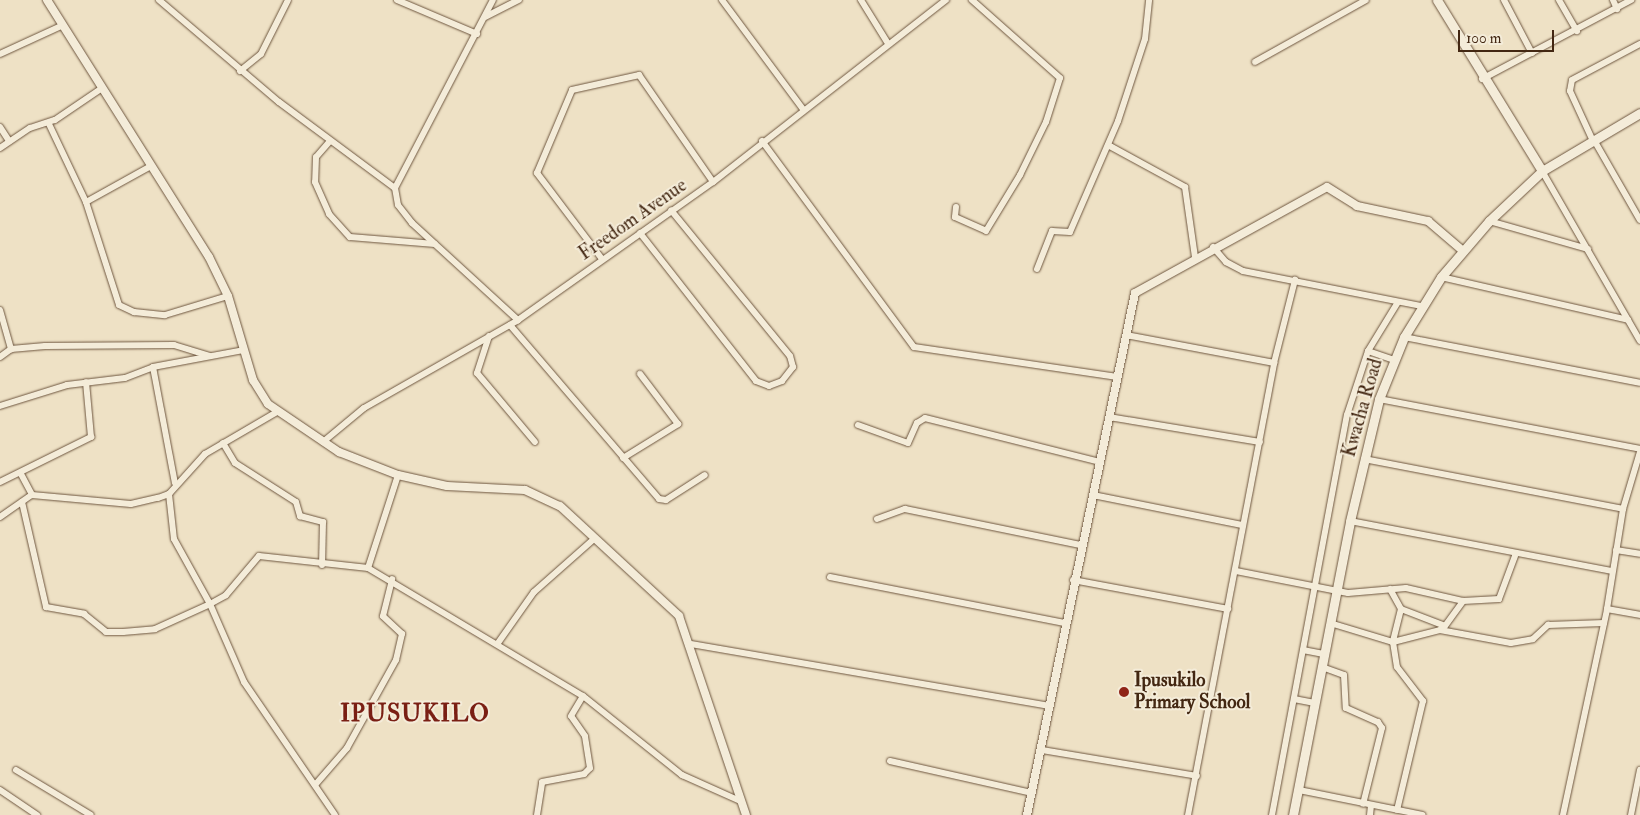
<!DOCTYPE html>
<style>
body{margin:0}
#map{position:relative;width:1640px;height:815px;overflow:hidden;background:#eee1c5;font-family:"IM FELL Double Pica",serif}
div>[style]{position:absolute}
[style*='--x']{left:calc(var(--x)*1px);top:calc(var(--y)*1px);width:calc(var(--w)*1px);rotate:calc(var(--a)*1deg)}
.roads{filter:drop-shadow(0 0 1px #6e563f) drop-shadow(0 0 1px #6e563f)}
.minor>*{height:6px;margin:-3px;padding:0 3px;transform-origin:3px;border-radius:3px;background:#f4ecd9}
.tertiary>*{height:8px;margin:-4px;padding:0 4px;transform-origin:4px;border-radius:4px;background:#f4ecd9}
.secondary>*{height:9px;margin:-4.5px;padding:0 4.5px;transform-origin:4.5px;border-radius:4.5px;background:#f4ecd9}
.dots>*{width:14px;height:14px;translate:-50% -50%;box-sizing:border-box;border:2px solid #f4ecd9;border-radius:50%}
span{translate:-50% -50%;white-space:nowrap;text-align:center;line-height:1.15;-webkit-text-stroke:4px #f4ecd9;paint-order:stroke}
.street-label{font-size:19px;color:#432712}
.poi-label{font-size:19px;color:#432712;font-weight:700}
.left{translate:0 -50%;text-align:left}
.district-label{font-size:24px;color:#7a1f14;font-weight:700;letter-spacing:1px}
.scale{position:absolute;left:1458px;top:30px;width:96px;height:22px;box-sizing:border-box;border:2px solid #432712;border-top:0;padding-left:6px;font-size:15px;line-height:18px;white-space:nowrap;color:#432712;-webkit-text-stroke:4px #f4ecd9;paint-order:stroke}
</style>
<div id="map">
<div class="roads">
<div class="minor">
<i style="--x:159;--y:0;--w:157;--a:40.4"></i>
<i style="--x:279;--y:102;--w:144;--a:36.6"></i>
<i style="--x:395;--y:188;--w:17;--a:80"></i>
<i style="--x:398;--y:205;--w:23;--a:52"></i>
<i style="--x:412;--y:223;--w:144;--a:42.5"></i>
<i style="--x:397;--y:0;--w:87;--a:23"></i>
<i style="--x:722;--y:0;--w:136;--a:53.4"></i>
<i style="--x:861;--y:0;--w:49;--a:58.2"></i>
<i style="--x:1504;--y:0;--w:60;--a:62.2"></i>
<i style="--x:1559;--y:0;--w:36;--a:60"></i>
<i style="--x:1613;--y:0;--w:10;--a:66"></i>
<i style="--x:485;--y:17;--w:38;--a:-27"></i>
<i style="--x:0;--y:54;--w:69;--a:-24.7"></i>
<i style="--x:1255;--y:62;--w:127;--a:-29.2"></i>
<i style="--x:240;--y:71;--w:27;--a:-39"></i>
<i style="--x:261;--y:54;--w:60;--a:-63.4"></i>
<i style="--x:1482;--y:79;--w:169;--a:-27.9"></i>
<i style="--x:49;--y:124;--w:86;--a:64.6"></i>
<i style="--x:86;--y:202;--w:108;--a:72.2"></i>
<i style="--x:119;--y:305;--w:17;--a:25"></i>
<i style="--x:134;--y:312;--w:31;--a:6"></i>
<i style="--x:165;--y:315;--w:66;--a:-16.8"></i>
<i style="--x:0;--y:127;--w:17;--a:57"></i>
<i style="--x:1594;--y:140;--w:92;--a:60.1"></i>
<i style="--x:330;--y:141;--w:21;--a:131"></i>
<i style="--x:316;--y:157;--w:25;--a:92"></i>
<i style="--x:315;--y:182;--w:35;--a:66"></i>
<i style="--x:329;--y:214;--w:31;--a:48"></i>
<i style="--x:350;--y:237;--w:85;--a:4.7"></i>
<i style="--x:762;--y:141;--w:256;--a:53.6"></i>
<i style="--x:914;--y:347;--w:204;--a:8.4"></i>
<i style="--x:1593;--y:141;--w:55;--a:-114.7"></i>
<i style="--x:1570;--y:91;--w:11;--a:-80"></i>
<i style="--x:1572;--y:80;--w:77;--a:-27.9"></i>
<i style="--x:1108;--y:145;--w:88;--a:28.6"></i>
<i style="--x:1185;--y:187;--w:71;--a:81.9"></i>
<i style="--x:0;--y:148;--w:36;--a:-34"></i>
<i style="--x:30;--y:128;--w:26;--a:-18"></i>
<i style="--x:55;--y:120;--w:57;--a:-34.2"></i>
<i style="--x:1542;--y:171;--w:196;--a:60"></i>
<i style="--x:395;--y:188;--w:212;--a:-62.5"></i>
<i style="--x:86;--y:202;--w:74;--a:-29"></i>
<i style="--x:956;--y:207;--w:10;--a:96"></i>
<i style="--x:955;--y:217;--w:34;--a:24"></i>
<i style="--x:986;--y:231;--w:66;--a:-58.7"></i>
<i style="--x:1020;--y:175;--w:59;--a:-63.9"></i>
<i style="--x:1046;--y:122;--w:46;--a:-72.3"></i>
<i style="--x:1060;--y:78;--w:118;--a:-138.4"></i>
<i style="--x:1489;--y:221;--w:103;--a:15.8"></i>
<i style="--x:640;--y:233;--w:188;--a:51.9"></i>
<i style="--x:756;--y:381;--w:14;--a:21"></i>
<i style="--x:769;--y:386;--w:14;--a:-21"></i>
<i style="--x:782;--y:381;--w:18;--a:-52"></i>
<i style="--x:793;--y:367;--w:11;--a:-105"></i>
<i style="--x:790;--y:356;--w:188;--a:-129.2"></i>
<i style="--x:1213;--y:247;--w:20;--a:49"></i>
<i style="--x:1226;--y:262;--w:19;--a:28"></i>
<i style="--x:1243;--y:271;--w:181;--a:11.1"></i>
<i style="--x:602;--y:259;--w:108;--a:-127.1"></i>
<i style="--x:537;--y:173;--w:90;--a:-67.1"></i>
<i style="--x:572;--y:90;--w:69;--a:-12.6"></i>
<i style="--x:639;--y:75;--w:130;--a:55.3"></i>
<i style="--x:1037;--y:269;--w:41;--a:-68.5"></i>
<i style="--x:1052;--y:231;--w:18;--a:3"></i>
<i style="--x:1070;--y:232;--w:121;--a:-66.6"></i>
<i style="--x:1118;--y:121;--w:86;--a:-71.8"></i>
<i style="--x:1145;--y:39;--w:39;--a:-84"></i>
<i style="--x:1441;--y:277;--w:192;--a:12.9"></i>
<i style="--x:0;--y:310;--w:41;--a:74.2"></i>
<i style="--x:510;--y:325;--w:229;--a:49.4"></i>
<i style="--x:659;--y:499;--w:7;--a:8"></i>
<i style="--x:666;--y:500;--w:46;--a:-32.7"></i>
<i style="--x:1126;--y:335;--w:151;--a:10.7"></i>
<i style="--x:489;--y:336;--w:39;--a:108"></i>
<i style="--x:477;--y:373;--w:90;--a:50"></i>
<i style="--x:1404;--y:337;--w:240;--a:11"></i>
<i style="--x:1368;--y:351;--w:28;--a:19"></i>
<i style="--x:0;--y:357;--w:14;--a:-36"></i>
<i style="--x:11;--y:349;--w:34;--a:-5"></i>
<i style="--x:45;--y:346;--w:129;--a:-0.4"></i>
<i style="--x:174;--y:345;--w:37;--a:17"></i>
<i style="--x:153;--y:367;--w:118;--a:79.3"></i>
<i style="--x:1379;--y:399;--w:266;--a:10.8"></i>
<i style="--x:0;--y:406;--w:70;--a:-17.4"></i>
<i style="--x:67;--y:385;--w:58;--a:-6.9"></i>
<i style="--x:125;--y:378;--w:30;--a:-21"></i>
<i style="--x:153;--y:367;--w:93;--a:-10.6"></i>
<i style="--x:1109;--y:417;--w:153;--a:9.4"></i>
<i style="--x:858;--y:425;--w:53;--a:19.8"></i>
<i style="--x:908;--y:443;--w:22;--a:-66"></i>
<i style="--x:917;--y:423;--w:9;--a:-32"></i>
<i style="--x:925;--y:418;--w:180;--a:14.1"></i>
<i style="--x:323;--y:442;--w:53;--a:-39.7"></i>
<i style="--x:364;--y:408;--w:177;--a:-29.7"></i>
<i style="--x:518;--y:320;--w:239;--a:-35.3"></i>
<i style="--x:713;--y:182;--w:296;--a:-38"></i>
<i style="--x:223;--y:443;--w:23;--a:59"></i>
<i style="--x:235;--y:463;--w:72;--a:32.6"></i>
<i style="--x:296;--y:502;--w:15;--a:74"></i>
<i style="--x:300;--y:516;--w:24;--a:15"></i>
<i style="--x:323;--y:522;--w:43;--a:91.3"></i>
<i style="--x:623;--y:458;--w:65;--a:-31.7"></i>
<i style="--x:678;--y:424;--w:63;--a:-127.2"></i>
<i style="--x:1364;--y:459;--w:264;--a:10.9"></i>
<i style="--x:21;--y:474;--w:24;--a:62"></i>
<i style="--x:0;--y:482;--w:102;--a:-26.3"></i>
<i style="--x:91;--y:437;--w:55;--a:-95.2"></i>
<i style="--x:169;--y:494;--w:45;--a:83.7"></i>
<i style="--x:174;--y:539;--w:74;--a:61"></i>
<i style="--x:210;--y:604;--w:18;--a:-29"></i>
<i style="--x:226;--y:595;--w:51;--a:-49.8"></i>
<i style="--x:259;--y:556;--w:110;--a:6.3"></i>
<i style="--x:368;--y:568;--w:250;--a:30.8"></i>
<i style="--x:583;--y:696;--w:127;--a:38.6"></i>
<i style="--x:682;--y:775;--w:64;--a:24.1"></i>
<i style="--x:1093;--y:495;--w:152;--a:11.4"></i>
<i style="--x:22;--y:502;--w:108;--a:77.1"></i>
<i style="--x:46;--y:607;--w:39;--a:10"></i>
<i style="--x:84;--y:614;--w:28;--a:39"></i>
<i style="--x:106;--y:632;--w:17;--a:0"></i>
<i style="--x:123;--y:632;--w:32;--a:-5"></i>
<i style="--x:155;--y:629;--w:60;--a:-24.4"></i>
<i style="--x:210;--y:604;--w:85;--a:66.4"></i>
<i style="--x:244;--y:682;--w:161;--a:55.6"></i>
<i style="--x:0;--y:517;--w:39;--a:-35"></i>
<i style="--x:32;--y:495;--w:99;--a:5.2"></i>
<i style="--x:131;--y:504;--w:28;--a:-13"></i>
<i style="--x:158;--y:498;--w:12;--a:-20"></i>
<i style="--x:169;--y:494;--w:54;--a:-48"></i>
<i style="--x:205;--y:454;--w:83;--a:-30.3"></i>
<i style="--x:877;--y:519;--w:30;--a:-20"></i>
<i style="--x:905;--y:509;--w:179;--a:11.6"></i>
<i style="--x:1350;--y:521;--w:266;--a:10.8"></i>
<i style="--x:1616;--y:550;--w:24;--a:9"></i>
<i style="--x:368;--y:568;--w:98;--a:-72.1"></i>
<i style="--x:1236;--y:571;--w:114;--a:11.1"></i>
<i style="--x:1348;--y:593;--w:58;--a:-4.9"></i>
<i style="--x:1406;--y:588;--w:58;--a:12.8"></i>
<i style="--x:830;--y:577;--w:239;--a:11.1"></i>
<i style="--x:1073;--y:580;--w:158;--a:10.6"></i>
<i style="--x:1390;--y:589;--w:23;--a:61"></i>
<i style="--x:1401;--y:609;--w:34;--a:104"></i>
<i style="--x:1393;--y:642;--w:25;--a:81"></i>
<i style="--x:1397;--y:667;--w:43;--a:52.6"></i>
<i style="--x:1423;--y:701;--w:112;--a:103.4"></i>
<i style="--x:1401;--y:609;--w:47;--a:21.1"></i>
<i style="--x:1445;--y:626;--w:31;--a:-54"></i>
<i style="--x:1463;--y:601;--w:36;--a:-3"></i>
<i style="--x:1499;--y:599;--w:46;--a:-69.6"></i>
<i style="--x:1607;--y:609;--w:34;--a:10"></i>
<i style="--x:1330;--y:623;--w:66;--a:16.8"></i>
<i style="--x:1393;--y:642;--w:49;--a:-14.3"></i>
<i style="--x:1440;--y:630;--w:72;--a:10.4"></i>
<i style="--x:1511;--y:643;--w:22;--a:-10"></i>
<i style="--x:1533;--y:639;--w:21;--a:-43"></i>
<i style="--x:1548;--y:625;--w:56;--a:-2"></i>
<i style="--x:498;--y:643;--w:62;--a:-54.8"></i>
<i style="--x:534;--y:592;--w:80;--a:-41.5"></i>
<i style="--x:691;--y:644;--w:364;--a:9.8"></i>
<i style="--x:1303;--y:650;--w:21;--a:11"></i>
<i style="--x:1322;--y:667;--w:23;--a:20"></i>
<i style="--x:1344;--y:675;--w:33;--a:87"></i>
<i style="--x:1346;--y:708;--w:35;--a:24"></i>
<i style="--x:1378;--y:722;--w:7;--a:56"></i>
<i style="--x:1382;--y:728;--w:78;--a:104"></i>
<i style="--x:1294;--y:699;--w:21;--a:11"></i>
<i style="--x:1042;--y:750;--w:157;--a:9.5"></i>
<i style="--x:890;--y:761;--w:146;--a:12.7"></i>
<i style="--x:16;--y:770;--w:87;--a:31"></i>
<i style="--x:315;--y:785;--w:49;--a:-49.1"></i>
<i style="--x:347;--y:748;--w:101;--a:-60.9"></i>
<i style="--x:396;--y:660;--w:27;--a:-77"></i>
<i style="--x:402;--y:634;--w:26;--a:-137"></i>
<i style="--x:383;--y:616;--w:38;--a:-76"></i>
<i style="--x:0;--y:790;--w:45;--a:34"></i>
<i style="--x:1299;--y:790;--w:126;--a:11.4"></i>
<i style="--x:537;--y:815;--w:33;--a:-81"></i>
<i style="--x:542;--y:782;--w:43;--a:-10.8"></i>
<i style="--x:584;--y:774;--w:8;--a:-45"></i>
<i style="--x:590;--y:768;--w:32;--a:-99"></i>
<i style="--x:585;--y:736;--w:24;--a:-125"></i>
<i style="--x:571;--y:716;--w:23;--a:-59"></i>
<i style="--x:1188;--y:815;--w:460;--a:-79.2"></i>
<i style="--x:1274;--y:363;--w:86;--a:-75.8"></i>
<i style="--x:1272;--y:815;--w:407;--a:-79.4"></i>
<i style="--x:1347;--y:415;--w:67;--a:-71.8"></i>
<i style="--x:1368;--y:351;--w:57;--a:-58.5"></i>
<i style="--x:1370;--y:815;--w:10;--a:-84"></i>
<i style="--x:1563;--y:815;--w:211;--a:-77.9"></i>
<i style="--x:1607;--y:609;--w:101;--a:-80.9"></i>
<i style="--x:1623;--y:509;--w:59;--a:-73.4"></i>
<i style="--x:1631;--y:815;--w:46;--a:-78.7"></i>
</div>
<div class="tertiary">
<i style="--x:47;--y:0;--w:304;--a:57.8"></i>
<i style="--x:209;--y:257;--w:43;--a:64"></i>
<i style="--x:228;--y:296;--w:88;--a:73.4"></i>
<i style="--x:253;--y:380;--w:28;--a:58"></i>
<i style="--x:268;--y:404;--w:86;--a:34.1"></i>
<i style="--x:339;--y:452;--w:63;--a:21.3"></i>
<i style="--x:398;--y:475;--w:50;--a:12.7"></i>
<i style="--x:447;--y:486;--w:78;--a:2.9"></i>
<i style="--x:525;--y:490;--w:38;--a:25"></i>
<i style="--x:560;--y:506;--w:162;--a:42.7"></i>
<i style="--x:679;--y:616;--w:210;--a:71.4"></i>
<i style="--x:1027;--y:815;--w:533;--a:-78.31"></i>
<i style="--x:1135;--y:293;--w:219;--a:-28.9"></i>
<i style="--x:1327;--y:187;--w:36;--a:32"></i>
<i style="--x:1357;--y:206;--w:73;--a:11.9"></i>
<i style="--x:1428;--y:221;--w:45;--a:40.5"></i>
</div>
<div class="secondary">
<i style="--x:1437;--y:0;--w:201;--a:58.4"></i>
<i style="--x:1293;--y:815;--w:299;--a:-79"></i>
<i style="--x:1350;--y:521;--w:125;--a:-76.6"></i>
<i style="--x:1379;--y:399;--w:67;--a:-68"></i>
<i style="--x:1404;--y:337;--w:70;--a:-58.3"></i>
<i style="--x:1441;--y:277;--w:74;--a:-49.4"></i>
<i style="--x:1489;--y:221;--w:73;--a:-43.3"></i>
<i style="--x:1542;--y:171;--w:114;--a:-30.6"></i>
</div>
</div>
<div class="dots">
<i style="left:1124px;top:692px;background:#8f2418"></i>
</div>
<div class="street-label">
<span style="left:633px;top:220px;rotate:-35deg">Freedom Avenue</span>
<span style="left:1363px;top:408px;rotate:-74deg">Kwacha Road</span>
</div>
<div class="poi-label">
<span class="left" style="left:1134px;top:692px">Ipusukilo<br>Primary School</span>
</div>
<div class="district-label">
<span style="left:415px;top:714px">IPUSUKILO</span>
</div>
<div class="scale">100 m</div>
</div>
